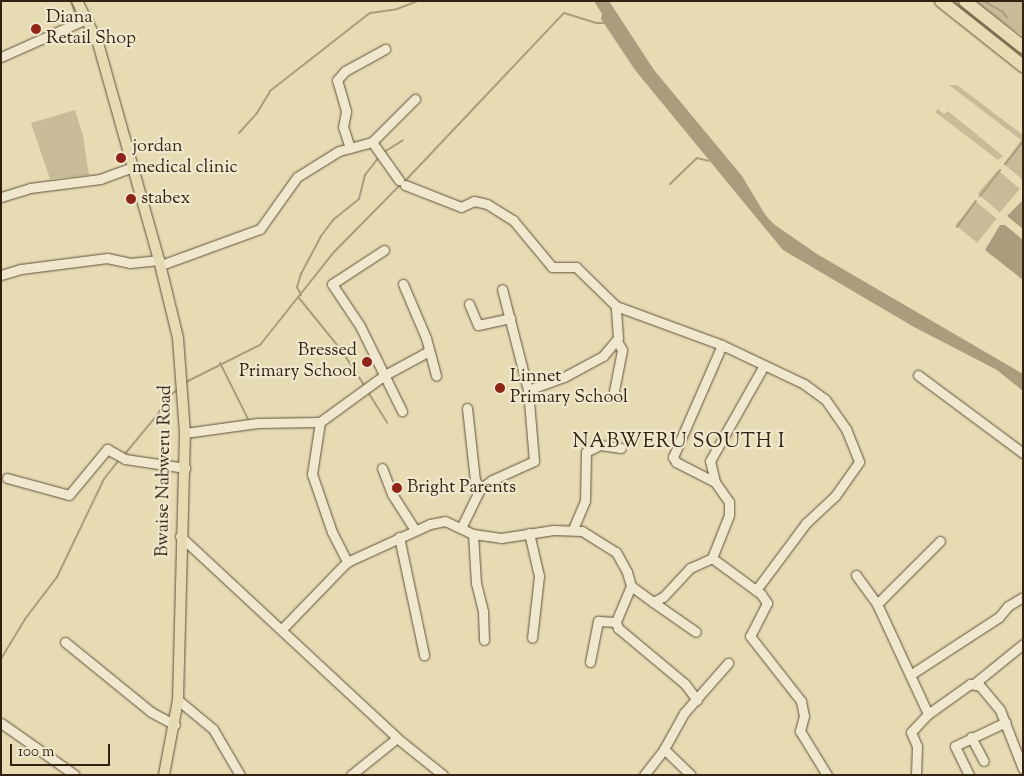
<!DOCTYPE html>
<style>
body{margin:0}
#map{position:relative;width:1024px;height:776px;overflow:hidden;background:#e7dbb3;font-family:"Sorts Mill Goudy",serif}
div>[style]{position:absolute}
[style*='--x']{left:calc(var(--x)*1px);top:calc(var(--y)*1px);width:calc(var(--w)*1px);rotate:calc(var(--a)*1deg)}
.green>*{inset:0;background:#c8bc98;transform-origin:0 0}
.water>*{inset:0;background:#aa9c7c}
.stream>*{height:2px;margin:-1px;padding:0 1px;transform-origin:1px;border-radius:1px;background:#aa9c7c}
.roads{filter:drop-shadow(0 0 1px #60503a) drop-shadow(0 0 1px #60503a)}
.minor>*{height:9px;margin:-4.5px;padding:0 4.5px;transform-origin:4.5px;border-radius:4.5px;background:#efe8ce}
.major>*{height:10px;margin:-5px;padding:0 5px;transform-origin:5px;border-radius:5px;background:#e7dbb3}
.highway>*{height:12px;margin:-6px;padding:0 6px;transform-origin:6px;border-radius:6px;background:#e7dbb3}
.dots>*{width:14px;height:14px;translate:-50% -50%;box-sizing:border-box;border:2px solid #efe8ce;border-radius:50%}
span{translate:-50% -50%;white-space:nowrap;text-align:center;line-height:1.15;-webkit-text-stroke:4.5px #efe8ce;paint-order:stroke}
.poi-label{font-size:18px;color:#332212}
.left{translate:0 -50%;text-align:left}
.right{translate:-100% -50%;text-align:right}
.street-label{font-size:18px;color:#332212}
.quarter-label{font-size:20px;color:#332212;letter-spacing:1px}
.frame{position:absolute;inset:0;border:2px solid #332212;pointer-events:none}
.scale{position:absolute;left:10px;top:744px;width:100px;height:22px;box-sizing:border-box;border:2px solid #332212;border-top:0;padding-left:6px;font-size:15px;line-height:18px;white-space:nowrap;color:#332212;-webkit-text-stroke:4px #efe8ce;paint-order:stroke}
</style>
<div id="map">
<div class="green">
<i style="clip-path:polygon(947px 1px,957px 1px,1023px 53px,1023px 61px)"></i>
<i style="clip-path:polygon(975px 1px,1023px 1px,1023px 36px,1014px 30px)"></i>
<i style="clip-path:polygon(949px 85px,957px 85px,1023px 135px,1023px 180px,1004px 164px,1021px 140px)"></i>
<i style="clip-path:polygon(938px 109px,944px 114px,948px 111px,1003px 156px,998px 160px,935px 112px)"></i>
<i style="clip-path:polygon(75px 110px,83px 136px,89px 175px,50px 179px,31px 123px)"></i>
<i style="left:998px;top:170px;width:29px;height:31px;rotate:41deg"></i>
<i style="left:975px;top:201px;width:28px;height:31px;rotate:39deg"></i>
</div>
<div class="water">
<i style="clip-path:polygon(594px 1px,609px 1px,654px 70px,742px 176px,766px 216px,775px 225px,817px 254px,1023px 374px,1023px 391px,997px 370px,914px 327px,783px 250px,635px 70px,601px 19px,602px 14px)"></i>
<i style="clip-path:polygon(1023px 200px,1023px 229px,1007px 216px)"></i>
<i style="clip-path:polygon(1000px 225px,1005px 225px,1023px 240px,1023px 280px,985px 250px)"></i>
</div>
<div class="stream">
<i style="--x:953;--y:1;--w:89;--a:38.2"></i>
<i style="--x:984;--y:1;--w:22;--a:30"></i>
<i style="--x:1003;--y:12;--w:7;--a:56"></i>
<i style="--x:70;--y:22;--w:10;--a:-61"></i>
<i style="--x:75;--y:13;--w:13;--a:-108"></i>
<i style="--x:239;--y:133;--w:27;--a:-48"></i>
<i style="--x:257;--y:113;--w:26;--a:-59"></i>
<i style="--x:270;--y:91;--w:127;--a:-38"></i>
<i style="--x:370;--y:13;--w:27;--a:-8"></i>
<i style="--x:397;--y:9;--w:22;--a:-21"></i>
<i style="--x:384;--y:152;--w:22;--a:-32"></i>
<i style="--x:1005;--y:164;--w:28;--a:-51"></i>
<i style="--x:405;--y:181;--w:231;--a:-46.6"></i>
<i style="--x:564;--y:13;--w:34;--a:17"></i>
<i style="--x:597;--y:23;--w:9;--a:0"></i>
<i style="--x:670;--y:184;--w:37;--a:-44"></i>
<i style="--x:697;--y:158;--w:12;--a:14"></i>
<i style="--x:980;--y:196;--w:33;--a:-52"></i>
<i style="--x:957;--y:227;--w:32;--a:-54"></i>
<i style="--x:301;--y:295;--w:9;--a:-117"></i>
<i style="--x:297;--y:287;--w:14;--a:-73"></i>
<i style="--x:301;--y:274;--w:43;--a:-62.2"></i>
<i style="--x:321;--y:236;--w:20;--a:-53"></i>
<i style="--x:333;--y:220;--w:33;--a:-39"></i>
<i style="--x:359;--y:199;--w:25;--a:-76"></i>
<i style="--x:365;--y:175;--w:23;--a:-52"></i>
<i style="--x:299;--y:298;--w:68;--a:50.9"></i>
<i style="--x:342;--y:351;--w:40;--a:57.1"></i>
<i style="--x:220;--y:363;--w:63;--a:63.4"></i>
<i style="--x:186;--y:382;--w:83;--a:-26.6"></i>
<i style="--x:260;--y:345;--w:119;--a:-51.5"></i>
<i style="--x:334;--y:252;--w:95;--a:-45.4"></i>
<i style="--x:368;--y:392;--w:36;--a:58"></i>
<i style="--x:124;--y:455;--w:53;--a:-50.3"></i>
<i style="--x:158;--y:414;--w:16;--a:-63"></i>
<i style="--x:165;--y:400;--w:17;--a:-40"></i>
<i style="--x:1;--y:659;--w:47;--a:-59"></i>
<i style="--x:25;--y:619;--w:53;--a:-52.7"></i>
<i style="--x:57;--y:577;--w:109;--a:-64.4"></i>
<i style="--x:104;--y:479;--w:24;--a:-52"></i>
</div>
<div class="roads">
<div class="minor">
<i style="--x:1;--y:57;--w:93;--a:-24.1"></i>
<i style="--x:372;--y:142;--w:47;--a:54.6"></i>
<i style="--x:350;--y:148;--w:22;--a:-108"></i>
<i style="--x:343;--y:127;--w:16;--a:-79"></i>
<i style="--x:346;--y:111;--w:32;--a:-106"></i>
<i style="--x:337;--y:80;--w:12;--a:-48"></i>
<i style="--x:345;--y:71;--w:46;--a:-28.8"></i>
<i style="--x:405;--y:185;--w:60;--a:21.4"></i>
<i style="--x:461;--y:207;--w:14;--a:-25"></i>
<i style="--x:474;--y:201;--w:13;--a:13"></i>
<i style="--x:487;--y:204;--w:31;--a:32"></i>
<i style="--x:513;--y:220;--w:61;--a:50.3"></i>
<i style="--x:552;--y:267;--w:24;--a:0"></i>
<i style="--x:576;--y:267;--w:56;--a:44.3"></i>
<i style="--x:616;--y:306;--w:113;--a:20.2"></i>
<i style="--x:722;--y:345;--w:91;--a:25.4"></i>
<i style="--x:804;--y:384;--w:26;--a:36"></i>
<i style="--x:825;--y:399;--w:37;--a:55"></i>
<i style="--x:846;--y:429;--w:35;--a:68"></i>
<i style="--x:859;--y:462;--w:42;--a:125.2"></i>
<i style="--x:835;--y:496;--w:40;--a:137"></i>
<i style="--x:806;--y:523;--w:84;--a:126.7"></i>
<i style="--x:1;--y:197;--w:30;--a:-17"></i>
<i style="--x:30;--y:188;--w:71;--a:-7.3"></i>
<i style="--x:100;--y:179;--w:35;--a:-20"></i>
<i style="--x:384;--y:250;--w:62;--a:146.8"></i>
<i style="--x:332;--y:284;--w:50;--a:56.3"></i>
<i style="--x:360;--y:326;--w:95;--a:63.7"></i>
<i style="--x:161;--y:265;--w:105;--a:-20"></i>
<i style="--x:260;--y:229;--w:64;--a:-54.6"></i>
<i style="--x:297;--y:177;--w:49;--a:-31.8"></i>
<i style="--x:339;--y:151;--w:34;--a:-15"></i>
<i style="--x:372;--y:142;--w:61;--a:-45"></i>
<i style="--x:1;--y:275;--w:21;--a:-17"></i>
<i style="--x:21;--y:269;--w:87;--a:-7.3"></i>
<i style="--x:107;--y:258;--w:24;--a:12"></i>
<i style="--x:130;--y:263;--w:29;--a:-6"></i>
<i style="--x:403;--y:284;--w:59;--a:66.9"></i>
<i style="--x:426;--y:338;--w:39;--a:75"></i>
<i style="--x:469;--y:304;--w:23;--a:67"></i>
<i style="--x:478;--y:325;--w:33;--a:-12"></i>
<i style="--x:918;--y:375;--w:131;--a:36.6"></i>
<i style="--x:528;--y:390;--w:38;--a:-20"></i>
<i style="--x:564;--y:377;--w:44;--a:-28.3"></i>
<i style="--x:603;--y:356;--w:23;--a:-50"></i>
<i style="--x:618;--y:338;--w:32;--a:-94"></i>
<i style="--x:613;--y:396;--w:47;--a:-78.9"></i>
<i style="--x:622;--y:350;--w:10;--a:-119"></i>
<i style="--x:467;--y:408;--w:72;--a:83.7"></i>
<i style="--x:475;--y:480;--w:10;--a:61"></i>
<i style="--x:320;--y:422;--w:78;--a:-36.1"></i>
<i style="--x:383;--y:376;--w:52;--a:-28.5"></i>
<i style="--x:185;--y:433;--w:73;--a:-7.9"></i>
<i style="--x:257;--y:423;--w:63;--a:-0.9"></i>
<i style="--x:320;--y:422;--w:53;--a:98.7"></i>
<i style="--x:312;--y:474;--w:61;--a:71"></i>
<i style="--x:332;--y:532;--w:34;--a:63"></i>
<i style="--x:347;--y:562;--w:91;--a:-24.6"></i>
<i style="--x:430;--y:524;--w:15;--a:-11"></i>
<i style="--x:445;--y:521;--w:31;--a:25"></i>
<i style="--x:473;--y:534;--w:28;--a:8"></i>
<i style="--x:501;--y:538;--w:53;--a:-8.7"></i>
<i style="--x:553;--y:530;--w:29;--a:2"></i>
<i style="--x:582;--y:531;--w:40;--a:32"></i>
<i style="--x:616;--y:552;--w:23;--a:61"></i>
<i style="--x:627;--y:572;--w:15;--a:74"></i>
<i style="--x:631;--y:586;--w:39;--a:113"></i>
<i style="--x:616;--y:622;--w:6;--a:72"></i>
<i style="--x:618;--y:628;--w:87;--a:39.9"></i>
<i style="--x:685;--y:684;--w:20;--a:53"></i>
<i style="--x:382;--y:468;--w:28;--a:69"></i>
<i style="--x:392;--y:494;--w:43;--a:57.4"></i>
<i style="--x:7;--y:478;--w:64;--a:15.3"></i>
<i style="--x:69;--y:495;--w:60;--a:-50.4"></i>
<i style="--x:107;--y:449;--w:21;--a:29"></i>
<i style="--x:125;--y:459;--w:61;--a:8.5"></i>
<i style="--x:715;--y:482;--w:22;--a:-103"></i>
<i style="--x:710;--y:461;--w:110;--a:-60.6"></i>
<i style="--x:461;--y:528;--w:43;--a:-64"></i>
<i style="--x:480;--y:489;--w:15;--a:-37"></i>
<i style="--x:492;--y:480;--w:46;--a:-24.3"></i>
<i style="--x:534;--y:461;--w:71;--a:-94.8"></i>
<i style="--x:528;--y:390;--w:104;--a:-104.4"></i>
<i style="--x:573;--y:529;--w:30;--a:-67"></i>
<i style="--x:585;--y:501;--w:49;--a:-88.8"></i>
<i style="--x:586;--y:452;--w:16;--a:-27"></i>
<i style="--x:600;--y:445;--w:21;--a:8"></i>
<i style="--x:529;--y:533;--w:44;--a:76.9"></i>
<i style="--x:539;--y:576;--w:62;--a:96.4"></i>
<i style="--x:473;--y:534;--w:49;--a:86.5"></i>
<i style="--x:476;--y:583;--w:29;--a:76"></i>
<i style="--x:483;--y:611;--w:29;--a:88"></i>
<i style="--x:180;--y:536;--w:296;--a:42.9"></i>
<i style="--x:397;--y:738;--w:59;--a:38.8"></i>
<i style="--x:399;--y:537;--w:121;--a:78"></i>
<i style="--x:712;--y:558;--w:61;--a:36.3"></i>
<i style="--x:761;--y:594;--w:11;--a:56"></i>
<i style="--x:767;--y:603;--w:37;--a:117"></i>
<i style="--x:750;--y:636;--w:83;--a:51.9"></i>
<i style="--x:801;--y:701;--w:15;--a:79"></i>
<i style="--x:804;--y:716;--w:16;--a:105"></i>
<i style="--x:800;--y:731;--w:52;--a:58.5"></i>
<i style="--x:712;--y:558;--w:46;--a:-68.4"></i>
<i style="--x:729;--y:515;--w:13;--a:-90"></i>
<i style="--x:729;--y:502;--w:24;--a:-125"></i>
<i style="--x:715;--y:482;--w:44;--a:-152.9"></i>
<i style="--x:676;--y:462;--w:6;--a:-121"></i>
<i style="--x:673;--y:457;--w:122;--a:-66.4"></i>
<i style="--x:856;--y:575;--w:36;--a:54"></i>
<i style="--x:877;--y:604;--w:121;--a:65.1"></i>
<i style="--x:928;--y:714;--w:25;--a:133"></i>
<i style="--x:911;--y:732;--w:15;--a:67"></i>
<i style="--x:917;--y:746;--w:29;--a:92"></i>
<i style="--x:631;--y:586;--w:27;--a:36"></i>
<i style="--x:653;--y:602;--w:11;--a:-27"></i>
<i style="--x:663;--y:597;--w:40;--a:-47"></i>
<i style="--x:690;--y:568;--w:24;--a:-24"></i>
<i style="--x:653;--y:602;--w:52;--a:34.9"></i>
<i style="--x:877;--y:604;--w:89;--a:-45"></i>
<i style="--x:282;--y:629;--w:93;--a:-45.9"></i>
<i style="--x:65;--y:642;--w:111;--a:39.1"></i>
<i style="--x:151;--y:712;--w:27;--a:28"></i>
<i style="--x:590;--y:662;--w:42;--a:-79"></i>
<i style="--x:598;--y:621;--w:18;--a:3"></i>
<i style="--x:910;--y:675;--w:106;--a:-33.1"></i>
<i style="--x:999;--y:617;--w:14;--a:-51"></i>
<i style="--x:1008;--y:606;--w:17;--a:-31"></i>
<i style="--x:975;--y:683;--w:62;--a:-39.1"></i>
<i style="--x:178;--y:700;--w:45;--a:39.6"></i>
<i style="--x:213;--y:729;--w:53;--a:59.6"></i>
<i style="--x:928;--y:714;--w:52;--a:-35.5"></i>
<i style="--x:970;--y:684;--w:10;--a:11"></i>
<i style="--x:980;--y:686;--w:31;--a:50"></i>
<i style="--x:1000;--y:710;--w:63;--a:68.7"></i>
<i style="--x:1;--y:723;--w:90;--a:35.1"></i>
<i style="--x:971;--y:737;--w:27;--a:62"></i>
<i style="--x:664;--y:749;--w:41;--a:-60.9"></i>
<i style="--x:684;--y:713;--w:67;--a:-48.7"></i>
<i style="--x:351;--y:775;--w:59;--a:-38.8"></i>
<i style="--x:644;--y:775;--w:33;--a:-52"></i>
<i style="--x:664;--y:749;--w:37;--a:44"></i>
<i style="--x:969;--y:775;--w:32;--a:-116"></i>
<i style="--x:955;--y:746;--w:56;--a:-25.2"></i>
</div>
<div class="major">
<i style="--x:77;--y:1;--w:47;--a:63.4"></i>
<i style="--x:98;--y:43;--w:225;--a:74.3"></i>
<i style="--x:159;--y:260;--w:80;--a:76.3"></i>
<i style="--x:178;--y:338;--w:95;--a:85.8"></i>
<i style="--x:185;--y:433;--w:267;--a:91.5"></i>
<i style="--x:178;--y:700;--w:76;--a:100.6"></i>
</div>
<div class="highway">
<i style="--x:941;--y:1;--w:105;--a:38.4"></i>
<i style="--x:965;--y:1;--w:74;--a:38.4"></i>
</div>
</div>
<div class="dots">
<i style="left:36px;top:29px;background:#8f2418"></i>
<i style="left:121px;top:158px;background:#8f2418"></i>
<i style="left:131px;top:199px;background:#8f2418"></i>
<i style="left:367px;top:362px;background:#8f2418"></i>
<i style="left:500px;top:388px;background:#8f2418"></i>
<i style="left:397px;top:488px;background:#8f2418"></i>
</div>
<div class="poi-label">
<span class="left" style="left:46px;top:29px">Diana<br>Retail Shop</span>
<span class="left" style="left:132px;top:158px">jordan<br>medical clinic</span>
<span class="left" style="left:141px;top:199px">stabex</span>
<span class="right" style="left:357px;top:362px">Bressed<br>Primary School</span>
<span class="left" style="left:510px;top:388px">Linnet<br>Primary School</span>
<span class="left" style="left:407px;top:488px">Bright Parents</span>
</div>
<div class="street-label">
<span style="left:165px;top:471px;rotate:-89deg">Bwaise Nabweru Road</span>
</div>
<div class="quarter-label">
<span style="left:679px;top:442px">NABWERU SOUTH I</span>
</div>
<div class="frame"></div>
<div class="scale">100 m</div>
</div>
